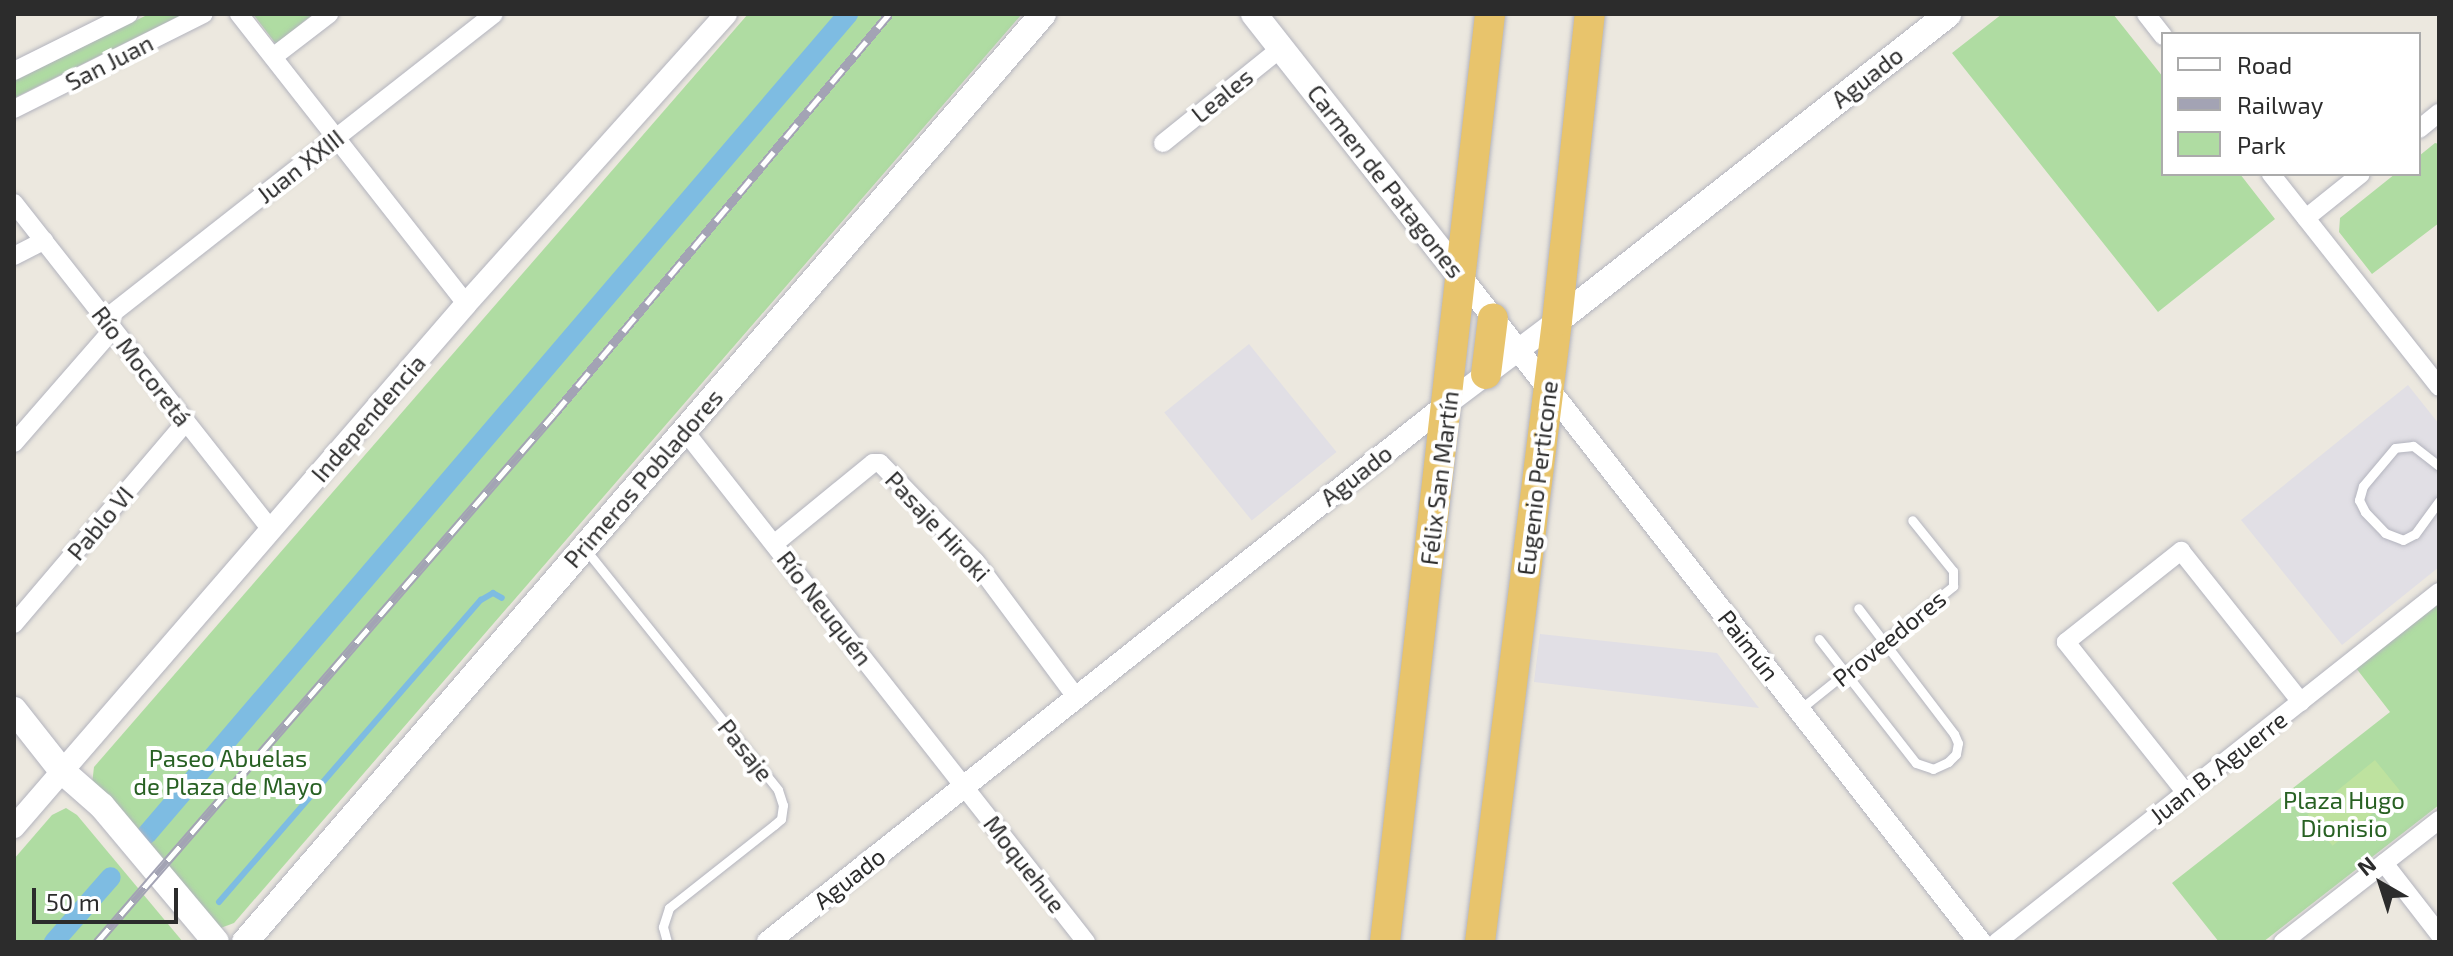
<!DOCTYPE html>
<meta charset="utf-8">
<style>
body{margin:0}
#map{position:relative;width:2453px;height:956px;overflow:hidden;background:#ece8df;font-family:"Exo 2",sans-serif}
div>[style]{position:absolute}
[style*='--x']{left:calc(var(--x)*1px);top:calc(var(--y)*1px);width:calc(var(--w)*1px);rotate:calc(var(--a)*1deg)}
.industrial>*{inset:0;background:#e1dfe5;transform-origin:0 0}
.green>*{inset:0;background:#afdca2}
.pitch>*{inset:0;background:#bee29f;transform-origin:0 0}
.stream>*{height:6px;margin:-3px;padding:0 3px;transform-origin:3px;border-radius:3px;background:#7ebce2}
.canal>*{height:20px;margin:-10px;padding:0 10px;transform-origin:10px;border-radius:10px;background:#7ebce2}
.roads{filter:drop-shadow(0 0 2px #b3b4be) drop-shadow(0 0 2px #b3b4be)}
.service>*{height:9px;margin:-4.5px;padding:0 4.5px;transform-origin:4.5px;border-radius:4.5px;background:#fff}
.minor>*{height:18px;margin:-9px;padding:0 9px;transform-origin:9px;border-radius:9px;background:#fff}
.tertiary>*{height:22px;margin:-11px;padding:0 11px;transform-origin:11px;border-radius:11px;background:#fff}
.secondary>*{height:26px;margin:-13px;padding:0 13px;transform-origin:13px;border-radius:13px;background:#fff}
.trunk>*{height:30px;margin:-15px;padding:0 15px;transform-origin:15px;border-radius:15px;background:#e8c46c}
.rail>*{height:9px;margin-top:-4.5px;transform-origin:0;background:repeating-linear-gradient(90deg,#fff 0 18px,#a3a3b4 0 36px);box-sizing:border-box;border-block:2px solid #a3a3b4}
span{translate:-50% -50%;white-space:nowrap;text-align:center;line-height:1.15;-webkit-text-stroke:8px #fff;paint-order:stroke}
.street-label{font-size:24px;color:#2c2c2c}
.park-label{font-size:24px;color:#286123}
.frame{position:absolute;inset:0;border:16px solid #2c2c2c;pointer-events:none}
.legend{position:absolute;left:2161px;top:32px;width:260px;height:144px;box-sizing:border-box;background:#fff;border:2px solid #ababab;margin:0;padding:10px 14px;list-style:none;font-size:24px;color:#2c2c2c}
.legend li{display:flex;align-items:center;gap:16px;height:40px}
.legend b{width:40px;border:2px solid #ababab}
.north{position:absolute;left:2341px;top:844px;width:80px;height:80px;-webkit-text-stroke:6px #fff;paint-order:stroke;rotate:321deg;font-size:22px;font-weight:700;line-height:32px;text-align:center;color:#2c2c2c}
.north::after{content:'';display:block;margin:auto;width:28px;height:36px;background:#2c2c2c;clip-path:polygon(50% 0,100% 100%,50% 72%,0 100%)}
.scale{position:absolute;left:32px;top:888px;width:146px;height:36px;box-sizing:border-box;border:4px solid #2c2c2c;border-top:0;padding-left:10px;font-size:24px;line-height:28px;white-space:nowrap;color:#2c2c2c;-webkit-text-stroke:6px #fff;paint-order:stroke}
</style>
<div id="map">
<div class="industrial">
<i style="left:1249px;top:344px;width:139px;height:109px;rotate:51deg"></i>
<i style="clip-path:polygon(2408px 385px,2439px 424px,2439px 567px,2342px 645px,2241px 520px)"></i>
<i style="clip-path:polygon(1540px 634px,1717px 653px,1759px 708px,1534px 682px)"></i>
</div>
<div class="green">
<i style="clip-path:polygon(149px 14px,183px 14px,14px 98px,14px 81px)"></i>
<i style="clip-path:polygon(253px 14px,313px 14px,276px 44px)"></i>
<i style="clip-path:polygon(748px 14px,1022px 14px,234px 923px,218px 929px,92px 784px,94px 767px)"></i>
<i style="clip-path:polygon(2002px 14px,2113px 14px,2163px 77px,2163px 174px,2240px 174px,2275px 219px,2158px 312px,1952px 53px)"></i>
<i style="clip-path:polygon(2435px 143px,2439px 144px,2439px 223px,2372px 274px,2339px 232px,2340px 218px,2395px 174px,2419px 174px,2419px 156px)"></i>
<i style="clip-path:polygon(2439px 604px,2439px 805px,2263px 942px,2219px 942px,2172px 883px,2390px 712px,2356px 668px)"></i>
<i style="clip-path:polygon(66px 808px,77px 815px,183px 942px,14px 942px,14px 859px,52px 815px)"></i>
</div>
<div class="pitch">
<i style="left:2375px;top:760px;width:40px;height:87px;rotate:51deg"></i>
</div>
<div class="stream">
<i style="--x:219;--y:902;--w:400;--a:-49.1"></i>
<i style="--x:481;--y:600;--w:14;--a:-30"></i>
<i style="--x:493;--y:593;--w:10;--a:29"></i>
</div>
<div class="canal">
<i style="--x:147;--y:834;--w:1079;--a:-49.47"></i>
<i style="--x:54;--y:942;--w:86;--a:-48.8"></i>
</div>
<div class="roads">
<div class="service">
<i style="--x:2439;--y:466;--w:33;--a:-142"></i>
<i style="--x:2413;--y:446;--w:18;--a:174"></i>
<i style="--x:2395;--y:448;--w:50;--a:130.1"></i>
<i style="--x:2363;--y:486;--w:15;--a:106"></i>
<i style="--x:2359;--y:500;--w:13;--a:63"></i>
<i style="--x:2365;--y:512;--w:29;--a:46"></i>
<i style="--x:2385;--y:533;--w:19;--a:21"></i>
<i style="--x:2403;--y:540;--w:13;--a:-27"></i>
<i style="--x:2415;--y:534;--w:41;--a:-54"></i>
<i style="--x:586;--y:550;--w:307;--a:51.3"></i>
<i style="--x:778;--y:790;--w:16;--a:72"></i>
<i style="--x:783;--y:805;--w:14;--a:98"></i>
<i style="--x:781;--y:819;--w:9;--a:139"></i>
<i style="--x:774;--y:825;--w:134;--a:141.7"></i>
<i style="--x:669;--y:908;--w:20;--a:108"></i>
<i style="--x:663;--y:927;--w:16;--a:75"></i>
<i style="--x:1819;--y:639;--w:157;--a:52"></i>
<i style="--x:1916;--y:763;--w:18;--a:19"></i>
<i style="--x:1933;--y:769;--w:17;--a:-25"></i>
<i style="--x:1948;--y:762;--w:11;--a:-45"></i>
<i style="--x:1956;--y:754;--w:11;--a:-80"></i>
<i style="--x:1958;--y:743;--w:10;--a:-114"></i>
<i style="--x:1954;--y:734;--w:158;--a:-127.3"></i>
<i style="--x:1799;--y:710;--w:198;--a:-38.8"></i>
<i style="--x:1953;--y:586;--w:15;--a:-90"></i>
<i style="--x:1953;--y:571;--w:65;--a:-128.8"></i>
</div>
<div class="minor">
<i style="--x:239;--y:14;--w:368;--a:51.9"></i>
<i style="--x:2146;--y:14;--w:28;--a:52"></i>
<i style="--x:273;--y:57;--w:71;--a:-37.5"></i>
<i style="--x:14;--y:71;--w:128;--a:-26.4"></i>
<i style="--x:14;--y:109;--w:212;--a:-26.6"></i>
<i style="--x:2419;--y:129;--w:26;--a:-39"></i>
<i style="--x:1163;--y:143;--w:151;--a:-38.8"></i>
<i style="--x:2271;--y:174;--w:271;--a:51.7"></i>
<i style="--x:14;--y:203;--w:416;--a:51.8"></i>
<i style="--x:2306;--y:218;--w:70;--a:-38.7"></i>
<i style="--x:14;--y:256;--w:34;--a:-27"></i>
<i style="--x:105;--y:319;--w:494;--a:-38.1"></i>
<i style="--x:684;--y:430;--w:651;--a:51.86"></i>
<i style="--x:14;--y:443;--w:151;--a:-49"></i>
<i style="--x:774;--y:544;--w:128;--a:-39.3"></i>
<i style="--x:873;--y:463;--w:7;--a:0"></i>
<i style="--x:880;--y:463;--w:136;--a:45.9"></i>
<i style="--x:975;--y:561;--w:169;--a:53.4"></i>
<i style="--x:14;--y:624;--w:265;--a:-49.6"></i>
<i style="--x:2186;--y:793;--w:193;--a:-128.5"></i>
<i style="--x:2066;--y:642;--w:147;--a:-38.4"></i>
<i style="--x:2181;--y:551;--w:193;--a:51.5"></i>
<i style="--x:2384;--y:863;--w:90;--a:52.2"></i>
<i style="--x:1997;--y:942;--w:564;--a:-38.37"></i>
<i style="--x:2283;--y:942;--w:198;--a:-38"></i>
</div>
<div class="tertiary">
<i style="--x:1462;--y:278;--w:842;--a:52.04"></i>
<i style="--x:14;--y:827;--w:691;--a:-49.16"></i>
<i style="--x:466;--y:304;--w:389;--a:-48.1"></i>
<i style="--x:768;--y:942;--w:868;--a:-38.4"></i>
<i style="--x:1448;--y:403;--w:136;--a:-37"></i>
</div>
<div class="secondary">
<i style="--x:1254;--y:14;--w:336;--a:51.8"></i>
<i style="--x:1557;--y:321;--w:497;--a:-38.1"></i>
<i style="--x:14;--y:710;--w:78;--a:51.8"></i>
<i style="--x:62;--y:771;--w:53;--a:41.2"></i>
<i style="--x:102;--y:806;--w:177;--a:50"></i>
<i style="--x:245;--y:942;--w:1224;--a:-49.31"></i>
</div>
<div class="trunk">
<i style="--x:1486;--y:374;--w:56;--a:-82.9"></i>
<i style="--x:1385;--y:942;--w:934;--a:-83.54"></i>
<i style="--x:1480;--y:942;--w:626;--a:-82.93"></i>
<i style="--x:1557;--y:321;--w:309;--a:-83.9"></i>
</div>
</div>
<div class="rail">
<i style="--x:97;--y:942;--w:698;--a:-49.12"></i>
<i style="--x:554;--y:414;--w:522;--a:-50.05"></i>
</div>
<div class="street-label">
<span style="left:109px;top:62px;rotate:-27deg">San Juan</span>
<span style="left:1867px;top:77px;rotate:-38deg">Aguado</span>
<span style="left:1222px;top:95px;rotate:-39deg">Leales</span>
<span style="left:300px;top:166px;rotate:-38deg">Juan XXIII</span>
<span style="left:1386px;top:181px;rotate:52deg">Carmen de Patagones</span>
<span style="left:142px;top:366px;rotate:52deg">Río Mocoretá</span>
<span style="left:368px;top:418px;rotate:-49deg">Independencia</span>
<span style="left:1356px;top:475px;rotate:-38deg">Aguado</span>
<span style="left:643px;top:478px;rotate:-49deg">Primeros Pobladores</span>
<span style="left:1439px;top:478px;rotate:-83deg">Félix San Martín</span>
<span style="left:1537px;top:478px;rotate:-83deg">Eugenio Perticone</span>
<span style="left:100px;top:523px;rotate:-50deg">Pablo VI</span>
<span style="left:938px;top:526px;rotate:47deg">Pasaje Hiroki</span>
<span style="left:825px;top:608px;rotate:52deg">Río Neuquén</span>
<span style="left:1889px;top:638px;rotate:-39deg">Proveedores</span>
<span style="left:1749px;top:645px;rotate:52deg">Paimún</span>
<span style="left:746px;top:750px;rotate:51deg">Pasaje</span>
<span style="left:2218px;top:767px;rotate:-38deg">Juan B. Aguerre</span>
<span style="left:1025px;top:864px;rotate:52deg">Moquehue</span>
<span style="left:849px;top:878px;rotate:-38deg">Aguado</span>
</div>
<div class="park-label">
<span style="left:228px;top:772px">Paseo Abuelas<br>de Plaza de Mayo</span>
<span style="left:2344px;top:814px">Plaza Hugo<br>Dionisio</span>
</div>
<div class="frame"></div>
<ul class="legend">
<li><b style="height:10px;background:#fff"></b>Road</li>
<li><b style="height:10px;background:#a3a3b4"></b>Railway</li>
<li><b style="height:22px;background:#afdca2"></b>Park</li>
</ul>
<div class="north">N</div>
<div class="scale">50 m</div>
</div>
